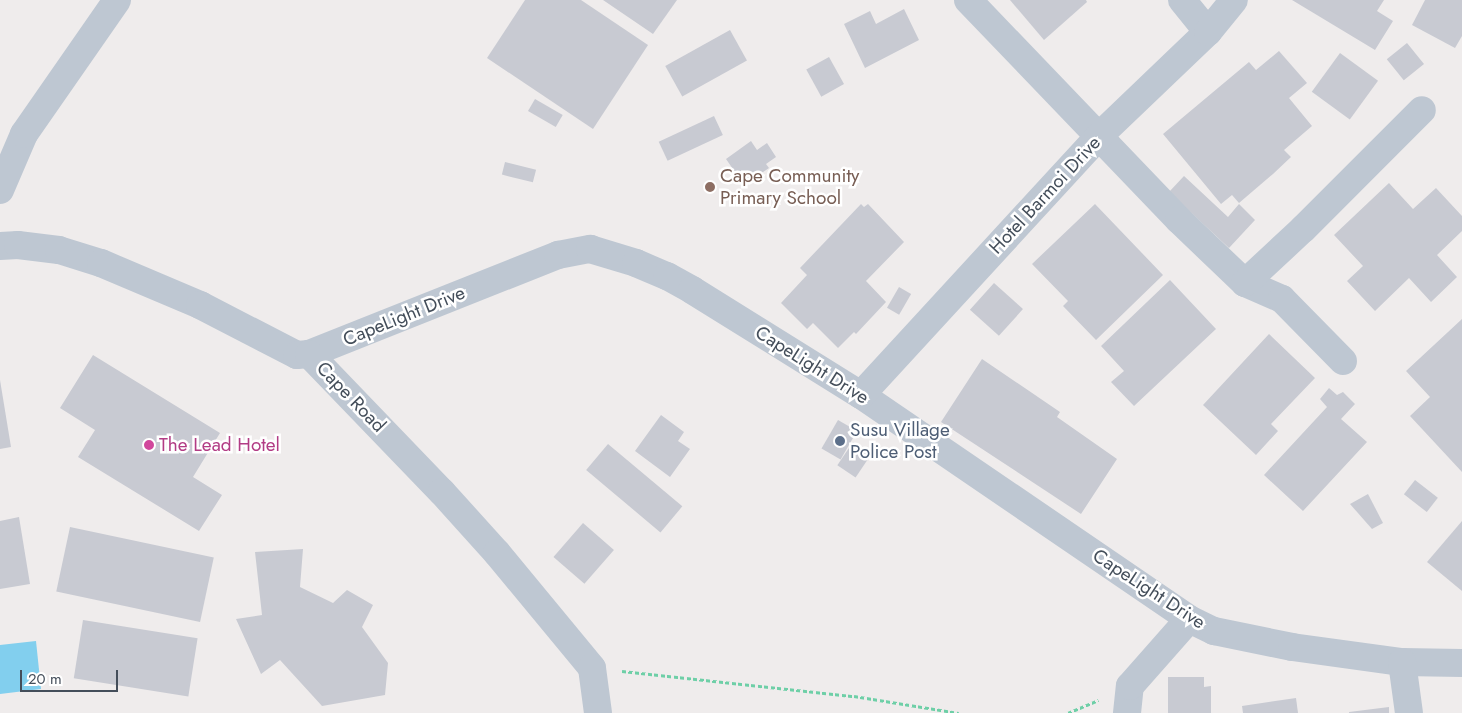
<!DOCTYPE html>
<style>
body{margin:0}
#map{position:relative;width:1462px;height:713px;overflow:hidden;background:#efecec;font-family:Jost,sans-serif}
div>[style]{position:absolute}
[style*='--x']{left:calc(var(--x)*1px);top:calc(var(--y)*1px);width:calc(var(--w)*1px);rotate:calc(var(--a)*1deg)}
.water>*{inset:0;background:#82cfee}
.building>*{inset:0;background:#c8cad2;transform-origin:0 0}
.path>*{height:3px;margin-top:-1.5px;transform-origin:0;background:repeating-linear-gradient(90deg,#6ecfa7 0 4px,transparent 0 6.5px)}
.minor>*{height:28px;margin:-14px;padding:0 14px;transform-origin:14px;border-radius:14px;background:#bec7d2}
.dots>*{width:14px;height:14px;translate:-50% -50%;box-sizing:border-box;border:2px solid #fff;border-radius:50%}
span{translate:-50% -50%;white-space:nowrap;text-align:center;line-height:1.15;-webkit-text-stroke:5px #fff;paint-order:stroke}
.education-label{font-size:19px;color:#785e54}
.left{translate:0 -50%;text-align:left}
.street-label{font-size:19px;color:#444e5a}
.service-label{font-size:19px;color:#4e5e75}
.hotel-label{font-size:19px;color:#b23c85}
.scale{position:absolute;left:20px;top:670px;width:98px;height:22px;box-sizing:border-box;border:2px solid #444e5a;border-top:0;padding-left:6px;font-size:15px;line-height:18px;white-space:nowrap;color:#444e5a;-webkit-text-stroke:4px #fff;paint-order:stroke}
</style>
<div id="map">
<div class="water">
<i style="clip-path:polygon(36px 641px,41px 689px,0 694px,0 645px)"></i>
</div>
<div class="building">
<i style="clip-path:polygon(525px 0,581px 0,648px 45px,593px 129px,487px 58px)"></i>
<i style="clip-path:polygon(603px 0,677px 0,653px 34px)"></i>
<i style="clip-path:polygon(1010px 0,1086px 0,1087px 2px,1044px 40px)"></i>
<i style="clip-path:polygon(1292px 0,1384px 0,1377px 11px,1393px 21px,1375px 50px)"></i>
<i style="clip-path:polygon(1425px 0,1462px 0,1462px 36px,1455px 48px,1412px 25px)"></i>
<i style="clip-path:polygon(904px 9px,919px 40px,865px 68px,844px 24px,870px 11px,876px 24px)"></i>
<i style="left:730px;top:30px;width:35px;height:74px;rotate:61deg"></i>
<i style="left:1407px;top:43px;width:27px;height:26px;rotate:51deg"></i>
<i style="clip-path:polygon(1279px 51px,1307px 83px,1289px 98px,1312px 126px,1284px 150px,1291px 157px,1273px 174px,1239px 203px,1232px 195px,1221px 204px,1163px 134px,1249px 62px,1256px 70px)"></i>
<i style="left:1340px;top:53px;width:47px;height:48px;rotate:36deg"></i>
<i style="left:829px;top:57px;width:31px;height:26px;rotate:61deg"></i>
<i style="left:535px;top:99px;width:32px;height:14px;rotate:30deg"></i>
<i style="left:714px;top:116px;width:21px;height:61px;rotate:65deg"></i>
<i style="clip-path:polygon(751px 141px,757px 150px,767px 143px,776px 157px,766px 164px,769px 168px,744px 185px,726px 159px)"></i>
<i style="left:505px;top:162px;width:32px;height:13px;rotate:14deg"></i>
<i style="clip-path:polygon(1184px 176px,1228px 217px,1239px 204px,1255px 220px,1229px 248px,1169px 192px)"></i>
<i style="clip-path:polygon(1389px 183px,1413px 209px,1436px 188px,1462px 216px,1462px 231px,1437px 255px,1457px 277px,1431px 302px,1409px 278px,1375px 311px,1347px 281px,1363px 266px,1334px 235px)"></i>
<i style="clip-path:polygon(861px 204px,864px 207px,868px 204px,904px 242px,866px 281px,886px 302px,856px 334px,854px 332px,838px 348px,813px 323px,807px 329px,781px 303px,807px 275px,800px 268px)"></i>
<i style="clip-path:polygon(1095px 204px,1163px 275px,1096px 340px,1063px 306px,1068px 301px,1032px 264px)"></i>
<i style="clip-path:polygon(1170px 280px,1216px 329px,1134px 406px,1111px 382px,1124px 371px,1101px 346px)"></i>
<i style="left:994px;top:283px;width:39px;height:36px;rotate:42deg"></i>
<i style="left:899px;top:287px;width:14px;height:24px;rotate:30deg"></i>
<i style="clip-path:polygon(1462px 319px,1462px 472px,1410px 416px,1430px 397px,1406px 371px)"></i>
<i style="clip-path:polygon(1269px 334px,1315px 378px,1271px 424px,1278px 431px,1256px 455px,1203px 405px)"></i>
<i style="clip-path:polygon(93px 355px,220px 433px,193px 477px,222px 495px,199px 531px,78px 457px,95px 430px,60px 408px)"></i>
<i style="clip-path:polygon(982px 359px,1060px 412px,1057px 417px,1117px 459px,1081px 514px,941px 422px)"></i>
<i style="clip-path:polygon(0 380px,11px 447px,0 449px)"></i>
<i style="clip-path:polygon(1329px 388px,1337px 395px,1343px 392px,1355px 404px,1341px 419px,1367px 442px,1303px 511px,1264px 475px,1327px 407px,1320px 399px)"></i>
<i style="clip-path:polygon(661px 415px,684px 432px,678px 441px,690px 449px,670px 477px,635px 451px)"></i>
<i style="left:838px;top:420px;width:22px;height:33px;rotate:30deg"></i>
<i style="left:853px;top:442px;width:22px;height:28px;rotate:34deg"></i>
<i style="left:608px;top:444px;width:97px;height:34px;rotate:40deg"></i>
<i style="left:1415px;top:480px;width:29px;height:18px;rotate:38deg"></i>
<i style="clip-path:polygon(1368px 494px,1383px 523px,1372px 529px,1350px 504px)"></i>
<i style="clip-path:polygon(19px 517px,30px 584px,0 589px,0 521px)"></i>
<i style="clip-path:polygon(1462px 521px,1462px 591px,1427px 562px)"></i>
<i style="left:583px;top:523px;width:41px;height:45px;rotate:41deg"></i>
<i style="left:70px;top:527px;width:147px;height:66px;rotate:12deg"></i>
<i style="clip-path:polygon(303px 549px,300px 587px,333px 603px,347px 590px,373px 605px,362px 627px,388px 663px,385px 695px,322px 706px,280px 660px,261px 674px,236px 619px,262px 615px,255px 552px)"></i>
<i style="left:83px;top:620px;width:116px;height:59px;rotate:9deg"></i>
<i style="clip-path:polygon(1168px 677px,1204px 677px,1204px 687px,1211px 686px,1211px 713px,1168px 713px)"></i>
<i style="clip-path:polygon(1296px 698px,1298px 713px,1243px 713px,1242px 706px)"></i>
<i style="clip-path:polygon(1389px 707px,1389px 713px,1349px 713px,1349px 712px)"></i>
</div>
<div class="path">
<i style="--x:622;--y:671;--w:233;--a:6.2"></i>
<i style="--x:854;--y:696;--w:106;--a:9.2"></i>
<i style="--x:1068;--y:713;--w:33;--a:-23"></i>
</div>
<div class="minor">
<i style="--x:968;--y:0;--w:305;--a:46.2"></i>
<i style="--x:1179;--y:220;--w:91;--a:43.7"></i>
<i style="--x:1245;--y:283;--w:40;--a:23.4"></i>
<i style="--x:1282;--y:299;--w:87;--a:45.5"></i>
<i style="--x:1182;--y:0;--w:41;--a:50.9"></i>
<i style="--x:0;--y:190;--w:61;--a:-66.8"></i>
<i style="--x:24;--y:134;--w:163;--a:-55.2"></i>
<i style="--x:0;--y:246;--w:18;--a:-3"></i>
<i style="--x:18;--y:245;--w:41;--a:7"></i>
<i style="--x:59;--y:250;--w:44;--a:17.2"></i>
<i style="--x:101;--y:263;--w:108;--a:23"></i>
<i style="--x:200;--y:305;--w:109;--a:27.3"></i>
<i style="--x:297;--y:355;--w:12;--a:-5"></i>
<i style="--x:309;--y:354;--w:268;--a:-21.7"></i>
<i style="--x:558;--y:255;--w:33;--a:-11"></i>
<i style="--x:590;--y:249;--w:48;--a:16.9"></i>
<i style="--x:636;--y:263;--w:34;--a:23"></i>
<i style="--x:667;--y:276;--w:29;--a:29"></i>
<i style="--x:692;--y:290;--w:199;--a:31.9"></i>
<i style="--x:861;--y:395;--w:397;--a:34.3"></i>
<i style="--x:1189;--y:619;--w:28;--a:26"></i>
<i style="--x:1214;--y:631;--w:80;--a:11.6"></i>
<i style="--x:1292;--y:647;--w:111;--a:7.8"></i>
<i style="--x:1402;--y:662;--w:60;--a:1"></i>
<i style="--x:1245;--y:283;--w:79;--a:-43"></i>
<i style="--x:1303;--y:229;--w:168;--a:-45"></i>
<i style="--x:309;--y:354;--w:192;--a:46.1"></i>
<i style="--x:442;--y:492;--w:82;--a:48"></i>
<i style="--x:497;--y:553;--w:149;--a:50.4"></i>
<i style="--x:592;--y:668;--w:45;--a:82.4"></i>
<i style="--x:861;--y:395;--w:350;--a:-47.4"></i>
<i style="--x:1098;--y:137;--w:152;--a:-43.7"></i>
<i style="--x:1208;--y:32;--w:41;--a:-50.9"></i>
<i style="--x:1402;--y:662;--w:51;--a:82.2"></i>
<i style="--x:1127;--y:713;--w:27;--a:-84"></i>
<i style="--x:1130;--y:686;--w:89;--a:-48.6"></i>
</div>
<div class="dots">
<i style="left:710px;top:187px;background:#8d6e63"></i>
<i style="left:840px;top:441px;background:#5c6f8a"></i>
<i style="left:149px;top:445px;background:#d1479c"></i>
</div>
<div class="education-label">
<span class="left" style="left:720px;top:187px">Cape Community<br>Primary School</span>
</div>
<div class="street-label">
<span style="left:1045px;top:195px;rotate:-47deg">Hotel Barmoi Drive</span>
<span style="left:404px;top:316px;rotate:-22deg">CapeLight Drive</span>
<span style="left:812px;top:365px;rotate:32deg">CapeLight Drive</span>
<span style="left:351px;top:397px;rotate:46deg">Cape Road</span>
<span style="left:1149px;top:589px;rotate:33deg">CapeLight Drive</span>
</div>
<div class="service-label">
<span class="left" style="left:850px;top:441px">Susu Village<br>Police Post</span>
</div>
<div class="hotel-label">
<span class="left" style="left:159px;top:445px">The Lead Hotel</span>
</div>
<div class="scale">20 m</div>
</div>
